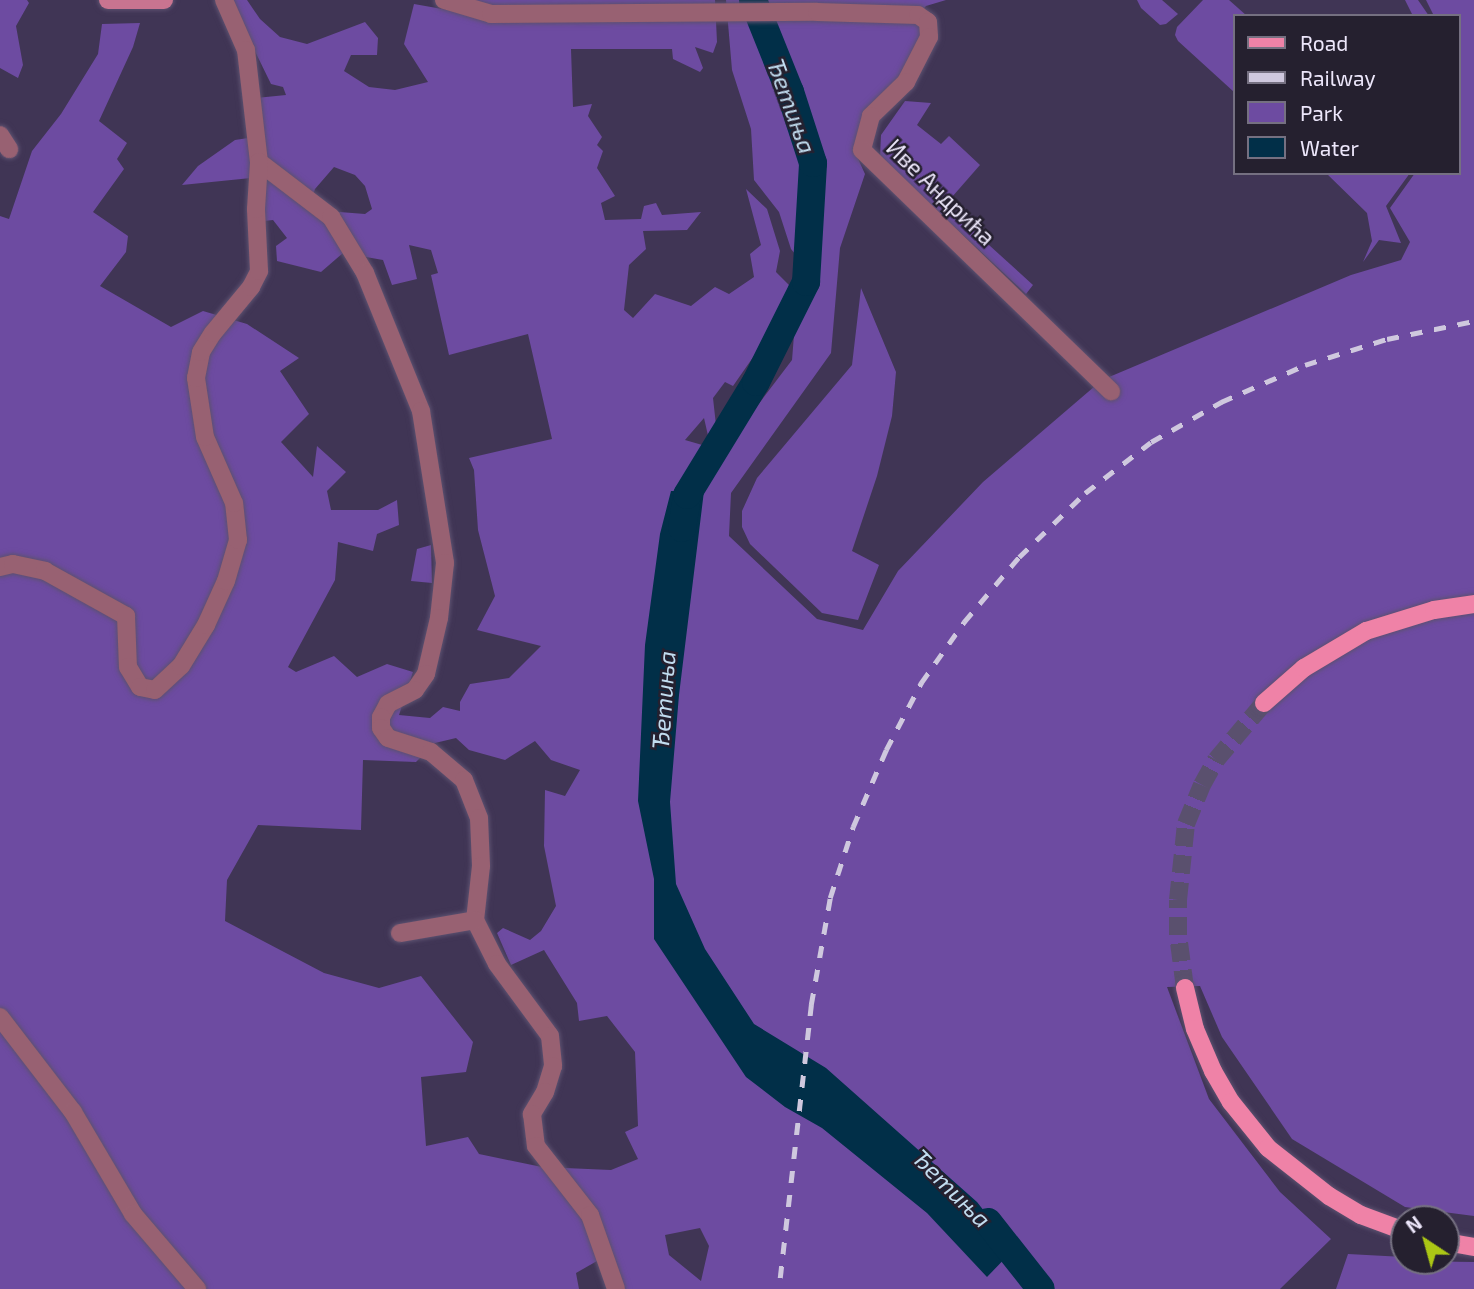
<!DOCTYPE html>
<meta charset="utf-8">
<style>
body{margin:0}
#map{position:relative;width:1474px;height:1289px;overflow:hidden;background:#403555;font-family:"Exo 2",sans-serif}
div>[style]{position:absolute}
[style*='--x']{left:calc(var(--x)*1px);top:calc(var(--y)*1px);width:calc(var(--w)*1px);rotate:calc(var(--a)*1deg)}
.green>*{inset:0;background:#6d4ba1}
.water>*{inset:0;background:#012f48}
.river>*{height:28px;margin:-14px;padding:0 14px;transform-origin:14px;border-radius:14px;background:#012f48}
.primary-tunnel>*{height:18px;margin-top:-9px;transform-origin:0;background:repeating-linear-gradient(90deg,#5a506e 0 18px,transparent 0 27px)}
.roads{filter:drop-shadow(0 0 2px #5c5170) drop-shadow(0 0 2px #5c5170)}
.street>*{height:18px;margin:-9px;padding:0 9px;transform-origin:9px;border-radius:9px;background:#986172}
.secondary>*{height:18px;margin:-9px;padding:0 9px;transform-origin:9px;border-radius:9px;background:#c97490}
.primary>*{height:18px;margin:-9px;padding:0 9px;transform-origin:9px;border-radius:9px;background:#ef82a7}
.rail>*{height:4.5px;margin-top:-2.25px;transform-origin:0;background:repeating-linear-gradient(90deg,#cfc8de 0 12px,transparent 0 24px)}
span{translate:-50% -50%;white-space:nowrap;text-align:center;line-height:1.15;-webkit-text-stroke:5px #25202f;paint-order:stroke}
.street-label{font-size:23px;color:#ede7fb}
.water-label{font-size:24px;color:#c1dcef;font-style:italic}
.legend{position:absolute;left:1233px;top:14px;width:228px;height:161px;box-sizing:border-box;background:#25202f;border:2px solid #757081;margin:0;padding:9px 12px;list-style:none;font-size:21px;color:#ede7fb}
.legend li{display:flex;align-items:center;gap:14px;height:35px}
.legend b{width:35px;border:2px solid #757081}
.north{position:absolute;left:1390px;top:1205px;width:70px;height:70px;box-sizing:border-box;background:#25202f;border:2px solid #757081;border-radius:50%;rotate:324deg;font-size:19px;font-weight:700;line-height:28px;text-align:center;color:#ede7fb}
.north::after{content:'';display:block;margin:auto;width:24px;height:32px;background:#abc615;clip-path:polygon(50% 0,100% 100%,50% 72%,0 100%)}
</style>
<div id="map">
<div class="green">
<i style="clip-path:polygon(0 0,27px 0,29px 3px,16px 26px,23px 65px,18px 78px,0 68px)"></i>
<i style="clip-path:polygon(evenodd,230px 0,247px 0,260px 19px,280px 37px,307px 44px,365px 22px,378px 38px,377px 55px,351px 55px,344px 71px,369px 87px,395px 90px,428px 82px,404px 44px,414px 4px,448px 10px,452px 0,715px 0,717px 42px,713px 53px,695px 47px,703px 68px,700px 72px,673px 59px,672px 49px,571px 49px,573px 107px,592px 104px,588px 116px,602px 137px,597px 145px,603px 151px,597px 168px,615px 196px,601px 203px,605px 220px,641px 219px,644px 206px,656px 203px,662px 215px,701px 212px,687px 230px,643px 231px,646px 249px,629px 265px,624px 310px,633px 318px,655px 294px,691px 306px,715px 287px,729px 294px,754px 277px,750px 254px,761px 245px,746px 189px,767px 209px,780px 251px,776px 272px,789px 285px,772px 330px,733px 386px,725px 382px,713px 398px,716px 425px,709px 440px,704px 418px,685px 440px,723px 451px,792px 360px,800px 260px,791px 249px,779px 212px,754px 180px,751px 129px,732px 70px,726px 0,946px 0,926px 6px,916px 17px,927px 37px,855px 152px,865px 174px,840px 248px,831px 353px,731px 493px,729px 536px,817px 619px,863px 630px,898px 571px,983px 482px,1102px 380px,1351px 275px,1401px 260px,1410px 242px,1390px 208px,1415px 173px,1458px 173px,1458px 16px,1434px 16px,1426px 0,1474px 0,1474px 1216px,1405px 1207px,1292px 1139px,1222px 1037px,1200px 986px,1167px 987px,1209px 1099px,1280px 1192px,1331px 1239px,1280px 1289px,610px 1289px,597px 1261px,576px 1273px,579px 1289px,0 1289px,0 216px,9px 219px,32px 151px,61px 114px,98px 54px,102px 24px,140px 23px,133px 47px,99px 121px,127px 143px,117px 159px,124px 169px,93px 212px,128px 236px,126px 252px,100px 286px,171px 327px,203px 311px,247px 324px,299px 358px,280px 371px,309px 414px,281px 442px,313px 477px,317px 446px,346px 472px,327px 491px,331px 510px,378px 510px,397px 500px,399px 525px,377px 534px,373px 551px,338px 542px,335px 580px,288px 667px,296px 672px,334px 656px,357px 677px,387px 664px,413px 672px,399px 715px,430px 718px,443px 707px,460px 711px,460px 702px,470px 684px,509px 678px,541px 646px,477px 630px,495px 596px,478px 530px,474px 470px,469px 458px,552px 439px,528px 334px,449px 355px,431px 275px,438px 273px,431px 250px,409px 245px,417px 279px,392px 285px,383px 260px,343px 253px,321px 272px,277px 261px,276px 246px,287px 238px,273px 220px,264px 221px,251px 178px,182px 185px,198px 166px,235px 140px,261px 136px,256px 98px,286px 95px,283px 87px,271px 84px,230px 0,334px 167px,355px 175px,365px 186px,372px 209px,365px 214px,314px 210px,309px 206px,315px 189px,334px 167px,230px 0,456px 738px,469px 750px,505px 760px,535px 741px,551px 760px,580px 770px,565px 796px,545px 790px,544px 846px,556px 906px,541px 931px,530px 940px,503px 928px,497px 933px,511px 965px,544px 950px,577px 1003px,579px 1021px,607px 1016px,635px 1052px,638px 1126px,625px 1132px,638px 1159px,611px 1170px,542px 1167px,479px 1154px,468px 1137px,426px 1146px,421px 1077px,466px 1072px,473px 1042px,421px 976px,379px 988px,324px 973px,225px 921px,227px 880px,258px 825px,361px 830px,363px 760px,416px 762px,435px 743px,456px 738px,230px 0,700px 1228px,709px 1246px,701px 1281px,669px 1255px,665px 1235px,700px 1228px)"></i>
<i style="clip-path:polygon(1137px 0,1162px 0,1178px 14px,1166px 24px,1160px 25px,1141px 8px)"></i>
<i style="clip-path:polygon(1203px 0,1229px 0,1247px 16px,1234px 16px,1234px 92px,1178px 41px,1175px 35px,1177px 27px)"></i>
<i style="clip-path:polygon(1405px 0,1418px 0,1429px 16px,1413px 16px)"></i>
<i style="clip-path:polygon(905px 101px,931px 103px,917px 125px,941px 144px,949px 136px,980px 165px,945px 205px,1033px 285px,1026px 294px,880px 157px,881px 135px)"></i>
<i style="clip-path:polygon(1326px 173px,1410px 173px,1386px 206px,1401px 243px,1379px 240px,1363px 262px,1372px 241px,1367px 213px)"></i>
<i style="clip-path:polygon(861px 288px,896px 372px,892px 416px,877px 476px,852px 551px,879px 565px,858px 620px,822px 613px,750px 544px,742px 527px,742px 511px,757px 478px,852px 365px)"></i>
<i style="clip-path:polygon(431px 545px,432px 583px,411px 581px,417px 549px)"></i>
<i style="clip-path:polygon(1348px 1254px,1404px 1257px,1404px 1261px,1474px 1262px,1474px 1289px,1336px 1289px)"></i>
</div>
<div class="water">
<i style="clip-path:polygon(671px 491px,704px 491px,679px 695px,670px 802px,676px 884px,705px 949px,754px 1024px,826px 1068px,977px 1202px,1014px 1249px,987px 1277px,927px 1213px,822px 1128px,785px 1107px,746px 1077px,654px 939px,654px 879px,638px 801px,645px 645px,660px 534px)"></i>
</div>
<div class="river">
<i style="--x:682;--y:528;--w:33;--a:-81"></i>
<i style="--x:687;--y:495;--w:132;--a:-58.6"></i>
<i style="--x:756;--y:382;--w:112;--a:-63.4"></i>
<i style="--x:806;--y:282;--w:119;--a:-86.6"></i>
<i style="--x:813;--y:163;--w:75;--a:-107.9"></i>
<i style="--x:790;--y:92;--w:99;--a:-111.9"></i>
<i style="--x:988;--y:1222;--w:85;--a:51.7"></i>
</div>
<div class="primary-tunnel">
<i style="--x:1185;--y:988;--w:53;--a:-97.5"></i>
<i style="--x:1178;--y:935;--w:35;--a:-90"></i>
<i style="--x:1178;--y:900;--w:76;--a:-84"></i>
<i style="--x:1186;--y:824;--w:42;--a:-67.7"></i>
<i style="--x:1202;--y:785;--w:29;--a:-61"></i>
<i style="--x:1216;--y:760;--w:75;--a:-49.9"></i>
</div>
<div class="roads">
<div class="street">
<i style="--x:224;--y:0;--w:55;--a:66.3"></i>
<i style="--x:246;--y:50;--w:113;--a:83.4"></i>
<i style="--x:259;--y:162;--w:91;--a:37.4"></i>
<i style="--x:331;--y:217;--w:66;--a:58.7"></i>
<i style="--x:365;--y:273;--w:149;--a:67.9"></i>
<i style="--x:421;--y:411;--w:154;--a:81"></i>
<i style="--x:445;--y:563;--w:55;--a:96.2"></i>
<i style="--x:439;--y:618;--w:57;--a:103.1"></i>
<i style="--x:426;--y:674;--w:19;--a:125"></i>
<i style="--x:415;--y:690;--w:30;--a:153"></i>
<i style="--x:388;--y:704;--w:15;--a:118"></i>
<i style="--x:381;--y:717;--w:11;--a:90"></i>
<i style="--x:381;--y:728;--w:12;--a:55"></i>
<i style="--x:388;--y:738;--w:45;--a:18"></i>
<i style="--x:431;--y:752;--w:43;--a:40.3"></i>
<i style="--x:464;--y:780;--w:41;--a:68.5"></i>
<i style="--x:479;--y:818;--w:48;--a:87.6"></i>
<i style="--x:481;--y:866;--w:54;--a:96.3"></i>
<i style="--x:475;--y:920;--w:49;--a:63.4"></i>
<i style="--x:497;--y:964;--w:89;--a:53.6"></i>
<i style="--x:550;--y:1036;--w:30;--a:84"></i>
<i style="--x:553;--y:1066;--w:27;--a:107"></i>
<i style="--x:545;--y:1092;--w:26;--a:121"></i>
<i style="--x:532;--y:1114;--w:32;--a:83"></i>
<i style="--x:536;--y:1146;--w:88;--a:52"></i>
<i style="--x:590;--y:1215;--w:78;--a:70.6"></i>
<i style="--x:444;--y:0;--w:49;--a:16.6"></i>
<i style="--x:491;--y:14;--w:326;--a:-0.4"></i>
<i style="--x:817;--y:12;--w:101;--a:1.7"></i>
<i style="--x:918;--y:15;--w:12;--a:35"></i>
<i style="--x:928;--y:22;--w:15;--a:86"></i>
<i style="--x:929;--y:37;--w:51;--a:117.1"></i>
<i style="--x:906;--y:82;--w:49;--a:135.8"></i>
<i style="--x:871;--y:116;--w:35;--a:105"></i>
<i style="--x:862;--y:150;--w:347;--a:44.1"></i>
<i style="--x:0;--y:135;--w:17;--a:57"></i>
<i style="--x:0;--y:567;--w:13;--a:-13"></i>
<i style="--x:13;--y:564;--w:33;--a:12"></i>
<i style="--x:45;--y:571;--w:93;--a:29.1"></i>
<i style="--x:126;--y:616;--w:51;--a:87.8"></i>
<i style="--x:128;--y:667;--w:23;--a:59"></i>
<i style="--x:140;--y:687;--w:15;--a:11"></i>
<i style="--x:155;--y:690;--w:35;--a:-43"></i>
<i style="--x:181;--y:666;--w:48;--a:-58.6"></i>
<i style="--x:206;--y:625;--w:48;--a:-65.6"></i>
<i style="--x:226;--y:581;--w:43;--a:-73.7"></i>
<i style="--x:238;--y:540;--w:37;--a:-96"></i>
<i style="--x:234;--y:503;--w:72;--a:-113.7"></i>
<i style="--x:205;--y:437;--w:60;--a:-98.7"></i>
<i style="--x:196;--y:378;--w:26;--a:-79"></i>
<i style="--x:201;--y:352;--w:22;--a:-58"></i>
<i style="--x:213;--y:333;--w:60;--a:-50.4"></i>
<i style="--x:251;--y:287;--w:18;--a:-63"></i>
<i style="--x:259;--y:271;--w:62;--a:-92.8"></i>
<i style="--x:256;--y:209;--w:47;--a:-86.3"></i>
<i style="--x:400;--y:933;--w:76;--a:-9.8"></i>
<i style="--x:0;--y:1017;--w:120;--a:52.5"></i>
<i style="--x:73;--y:1112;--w:118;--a:59.5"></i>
<i style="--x:133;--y:1214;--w:99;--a:49.5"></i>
</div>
<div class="secondary">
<i style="--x:108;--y:0;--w:56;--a:0"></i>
</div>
<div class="primary">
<i style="--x:1264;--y:703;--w:53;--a:-41.2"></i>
<i style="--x:1304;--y:668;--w:72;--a:-30.8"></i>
<i style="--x:1366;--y:631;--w:71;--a:-17.2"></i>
<i style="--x:1434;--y:610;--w:40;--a:-8.5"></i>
<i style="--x:1185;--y:988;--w:42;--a:76.3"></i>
<i style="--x:1195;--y:1029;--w:46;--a:66.8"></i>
<i style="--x:1213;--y:1071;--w:36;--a:60"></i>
<i style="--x:1231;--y:1102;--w:59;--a:51.2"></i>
<i style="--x:1268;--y:1148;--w:78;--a:38.2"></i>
<i style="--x:1329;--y:1196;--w:37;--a:31"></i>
<i style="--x:1361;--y:1215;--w:46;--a:20.4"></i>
<i style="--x:1446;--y:1242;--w:28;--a:10"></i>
</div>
</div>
<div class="rail">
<i style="--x:780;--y:1278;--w:275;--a:-83.5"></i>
<i style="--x:811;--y:1005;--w:109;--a:-79.9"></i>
<i style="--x:830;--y:898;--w:75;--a:-72.1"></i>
<i style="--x:853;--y:827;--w:84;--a:-66.8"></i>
<i style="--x:886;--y:750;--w:76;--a:-62.4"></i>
<i style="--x:921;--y:683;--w:75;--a:-54.8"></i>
<i style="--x:964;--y:622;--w:85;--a:-49.8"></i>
<i style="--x:1019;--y:557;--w:92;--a:-44.1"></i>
<i style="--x:1085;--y:493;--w:83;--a:-37.7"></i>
<i style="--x:1151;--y:442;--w:81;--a:-29.7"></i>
<i style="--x:1221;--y:402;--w:92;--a:-23.8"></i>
<i style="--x:1305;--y:365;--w:86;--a:-17.6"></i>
<i style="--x:1387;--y:339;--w:89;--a:-11.7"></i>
</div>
<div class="street-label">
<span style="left:941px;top:192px;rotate:44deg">Иве Андрића</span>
</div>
<div class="water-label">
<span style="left:792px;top:106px;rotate:70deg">Ђетиња</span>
<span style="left:663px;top:700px;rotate:-86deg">Ђетиња</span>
<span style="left:952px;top:1188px;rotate:45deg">Ђетиња</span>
</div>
<ul class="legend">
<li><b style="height:9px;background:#ef82a7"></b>Road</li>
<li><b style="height:9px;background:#cfc8de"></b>Railway</li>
<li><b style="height:19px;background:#6d4ba1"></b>Park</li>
<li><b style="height:19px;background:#012f48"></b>Water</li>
</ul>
<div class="north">N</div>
</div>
